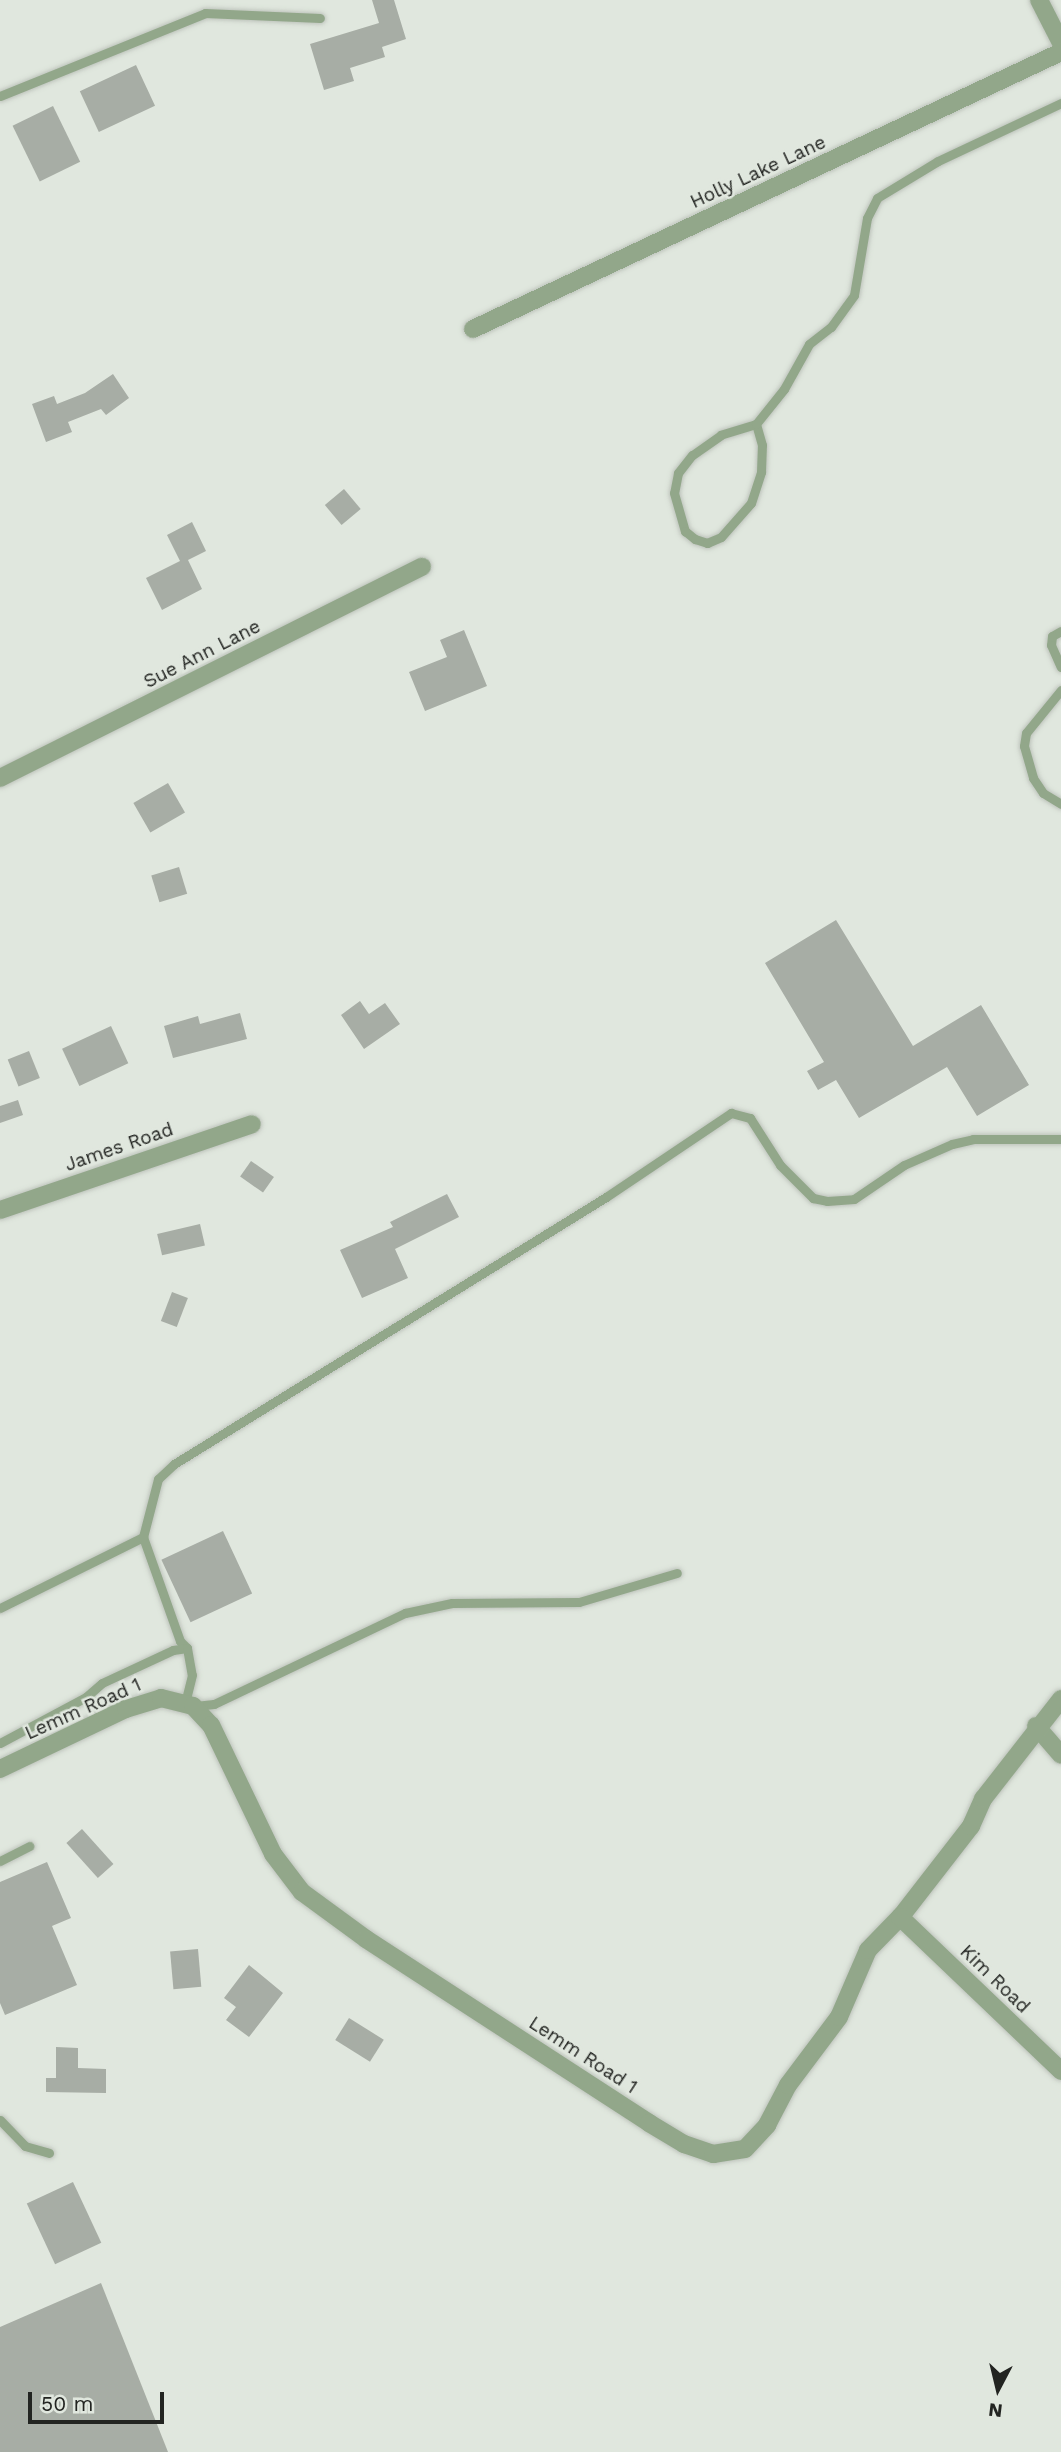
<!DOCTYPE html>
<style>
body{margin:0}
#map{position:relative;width:1061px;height:2452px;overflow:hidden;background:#e0e7de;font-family:"Work Sans",sans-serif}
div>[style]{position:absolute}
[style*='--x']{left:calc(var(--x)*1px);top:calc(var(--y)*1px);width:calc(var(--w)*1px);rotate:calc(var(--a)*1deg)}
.building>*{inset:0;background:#a7ada5;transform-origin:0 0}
.roads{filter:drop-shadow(0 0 2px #bec4bc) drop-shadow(0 0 2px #bec4bc)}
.lane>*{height:9px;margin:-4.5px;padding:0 4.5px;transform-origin:4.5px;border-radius:4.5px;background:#92a78a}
.street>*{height:18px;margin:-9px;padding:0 9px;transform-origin:9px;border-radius:9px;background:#92a78a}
span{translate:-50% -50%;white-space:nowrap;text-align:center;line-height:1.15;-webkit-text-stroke:5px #e0e7de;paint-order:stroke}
.street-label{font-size:19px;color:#222421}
.north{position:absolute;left:963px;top:2354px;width:70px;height:70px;-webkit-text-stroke:5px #e0e7de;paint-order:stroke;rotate:187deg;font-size:19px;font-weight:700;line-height:28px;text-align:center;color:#222421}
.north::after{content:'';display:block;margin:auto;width:24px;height:32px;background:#222421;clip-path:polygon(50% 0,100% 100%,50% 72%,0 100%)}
.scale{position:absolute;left:28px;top:2392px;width:136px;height:32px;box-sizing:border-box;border:4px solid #222421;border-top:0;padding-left:9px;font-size:21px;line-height:24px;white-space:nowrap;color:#222421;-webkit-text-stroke:5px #e0e7de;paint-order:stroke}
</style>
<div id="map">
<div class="building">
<i style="clip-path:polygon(372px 0,394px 0,406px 39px,382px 47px,385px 57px,350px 68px,354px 81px,324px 90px,310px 44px,379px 23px)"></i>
<i style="left:136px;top:65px;width:45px;height:62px;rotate:65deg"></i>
<i style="left:53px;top:106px;width:62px;height:45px;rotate:64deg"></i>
<i style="clip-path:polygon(113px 374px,129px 398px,106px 415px,101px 409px,68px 422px,72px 432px,46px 442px,32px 404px,54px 396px,57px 404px,85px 393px)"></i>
<i style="left:344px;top:489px;width:26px;height:25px;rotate:50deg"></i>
<i style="clip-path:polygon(192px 522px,206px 551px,188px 560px,202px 589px,162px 610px,146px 578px,180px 561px,167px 535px)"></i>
<i style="clip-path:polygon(464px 630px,487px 686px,425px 711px,409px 672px,447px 657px,440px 640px)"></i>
<i style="left:168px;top:783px;width:34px;height:40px;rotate:60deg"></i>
<i style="left:179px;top:867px;width:28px;height:29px;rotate:73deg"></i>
<i style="clip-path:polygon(836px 920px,913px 1046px,981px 1005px,1029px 1085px,977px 1116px,947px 1067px,859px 1118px,836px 1080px,818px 1090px,807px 1071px,824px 1062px,765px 963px)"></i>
<i style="clip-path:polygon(360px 1001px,369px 1014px,385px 1003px,400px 1024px,364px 1049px,341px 1015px)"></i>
<i style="clip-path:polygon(240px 1013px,247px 1039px,173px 1058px,164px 1026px,198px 1016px,200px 1024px)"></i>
<i style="left:111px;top:1026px;width:41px;height:54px;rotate:65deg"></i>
<i style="left:29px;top:1051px;width:29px;height:23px;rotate:68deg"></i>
<i style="clip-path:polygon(18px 1100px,23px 1115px,0 1123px,0 1106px)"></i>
<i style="left:251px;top:1161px;width:28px;height:19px;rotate:35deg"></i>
<i style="clip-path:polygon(447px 1194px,459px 1217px,395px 1249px,408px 1278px,362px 1298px,340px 1250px,393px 1227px,390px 1222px)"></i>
<i style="left:200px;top:1224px;width:22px;height:44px;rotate:77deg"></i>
<i style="left:172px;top:1292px;width:17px;height:31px;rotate:21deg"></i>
<i style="left:223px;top:1531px;width:69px;height:68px;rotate:65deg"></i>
<i style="left:82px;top:1829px;width:47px;height:21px;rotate:48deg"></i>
<i style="clip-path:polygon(47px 1862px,71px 1918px,52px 1926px,77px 1985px,5px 2015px,0 2003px,0 1882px)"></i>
<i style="left:198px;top:1949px;width:38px;height:28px;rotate:85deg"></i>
<i style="clip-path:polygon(249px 1965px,283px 1993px,249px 2037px,226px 2020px,236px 2007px,224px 1998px)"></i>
<i style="left:349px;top:2018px;width:41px;height:26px;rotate:32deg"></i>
<i style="clip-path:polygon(56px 2047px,78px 2048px,78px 2068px,106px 2069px,106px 2093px,46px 2092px,46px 2078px,56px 2078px)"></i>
<i style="left:73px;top:2182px;width:67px;height:51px;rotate:65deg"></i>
<i style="clip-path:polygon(101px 2283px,168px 2452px,0 2452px,0 2327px)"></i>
</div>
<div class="roads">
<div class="lane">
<i style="--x:0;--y:96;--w:221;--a:-22"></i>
<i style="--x:205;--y:13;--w:115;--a:2.5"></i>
<i style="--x:756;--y:424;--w:37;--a:163"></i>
<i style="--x:721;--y:435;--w:35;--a:145"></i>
<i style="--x:692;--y:455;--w:23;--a:128"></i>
<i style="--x:678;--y:473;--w:20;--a:101"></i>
<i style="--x:674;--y:493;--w:40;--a:74"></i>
<i style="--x:685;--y:531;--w:13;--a:39"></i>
<i style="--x:695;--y:539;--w:13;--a:18"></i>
<i style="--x:707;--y:543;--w:15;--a:-23"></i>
<i style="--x:721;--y:537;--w:45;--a:-48.6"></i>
<i style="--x:751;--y:503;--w:33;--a:-72"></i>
<i style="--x:761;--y:472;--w:27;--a:-88"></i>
<i style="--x:762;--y:445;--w:22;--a:-106"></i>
<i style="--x:756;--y:424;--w:45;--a:-51.3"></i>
<i style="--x:784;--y:389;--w:51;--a:-60.9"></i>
<i style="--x:809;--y:344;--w:28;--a:-38"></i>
<i style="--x:831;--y:327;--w:39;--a:-54"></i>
<i style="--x:854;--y:295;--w:78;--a:-80.4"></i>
<i style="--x:867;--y:218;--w:22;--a:-63"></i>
<i style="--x:877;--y:198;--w:71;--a:-31.2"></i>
<i style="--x:938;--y:161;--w:136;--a:-25.2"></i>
<i style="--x:1061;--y:631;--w:10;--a:151"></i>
<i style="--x:1052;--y:636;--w:9;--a:96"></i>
<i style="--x:1051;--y:645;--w:24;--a:66"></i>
<i style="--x:1061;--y:690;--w:55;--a:129.1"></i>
<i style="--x:1026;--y:733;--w:13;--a:99"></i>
<i style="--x:1024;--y:746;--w:33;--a:74"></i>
<i style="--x:1033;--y:778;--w:18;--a:56"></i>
<i style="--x:1043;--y:793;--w:21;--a:31"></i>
<i style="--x:0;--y:1608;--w:160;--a:-26.4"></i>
<i style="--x:187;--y:1648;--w:10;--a:-135"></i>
<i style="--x:180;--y:1641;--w:110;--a:-109.6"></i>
<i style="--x:143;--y:1537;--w:60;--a:-75.5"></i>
<i style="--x:158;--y:1479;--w:22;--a:-43"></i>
<i style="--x:174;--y:1464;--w:508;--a:-31.72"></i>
<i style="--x:606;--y:1197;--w:151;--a:-33.9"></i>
<i style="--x:731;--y:1113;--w:20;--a:15"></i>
<i style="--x:750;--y:1118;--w:56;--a:57.4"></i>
<i style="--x:780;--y:1165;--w:47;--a:45"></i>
<i style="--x:813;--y:1198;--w:14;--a:12"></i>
<i style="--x:827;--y:1201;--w:27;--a:-4"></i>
<i style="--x:854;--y:1199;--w:60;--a:-34.2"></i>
<i style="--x:904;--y:1165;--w:52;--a:-23.6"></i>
<i style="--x:952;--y:1144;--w:22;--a:-13"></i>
<i style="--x:973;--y:1139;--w:88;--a:0"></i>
<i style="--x:195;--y:1706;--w:19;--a:-6"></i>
<i style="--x:214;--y:1704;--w:212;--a:-25.5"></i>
<i style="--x:405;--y:1613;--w:48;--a:-12"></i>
<i style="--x:452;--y:1603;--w:127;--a:-0.5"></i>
<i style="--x:579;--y:1602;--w:102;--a:-16.5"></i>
<i style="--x:0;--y:1743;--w:98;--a:-28.1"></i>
<i style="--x:86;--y:1697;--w:21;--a:-41"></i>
<i style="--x:102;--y:1683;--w:78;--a:-24.9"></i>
<i style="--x:173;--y:1650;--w:14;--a:-8"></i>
<i style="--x:187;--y:1648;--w:27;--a:80"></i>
<i style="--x:192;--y:1675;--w:29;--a:104"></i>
<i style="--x:0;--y:1861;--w:33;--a:-27"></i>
<i style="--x:0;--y:2120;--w:36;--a:46"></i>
<i style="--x:25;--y:2146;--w:25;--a:16"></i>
</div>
<div class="street">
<i style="--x:1039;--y:0;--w:48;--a:62.9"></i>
<i style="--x:473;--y:329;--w:650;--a:-25.22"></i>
<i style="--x:0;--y:778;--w:472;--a:-26.6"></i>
<i style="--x:0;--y:1210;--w:266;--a:-18.8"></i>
<i style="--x:1036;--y:1726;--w:38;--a:49"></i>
<i style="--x:0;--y:1769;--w:140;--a:-25.5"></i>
<i style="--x:126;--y:1709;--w:37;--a:-17"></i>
<i style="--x:161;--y:1698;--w:33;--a:14"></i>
<i style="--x:193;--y:1706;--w:26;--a:47"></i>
<i style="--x:211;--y:1725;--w:143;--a:64.3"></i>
<i style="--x:273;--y:1854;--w:48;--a:52.7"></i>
<i style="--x:302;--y:1892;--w:79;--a:36.3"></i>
<i style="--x:366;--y:1939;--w:338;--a:33"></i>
<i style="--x:649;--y:2123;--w:41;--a:31"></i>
<i style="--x:684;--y:2144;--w:31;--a:19"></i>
<i style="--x:713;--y:2154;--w:32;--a:-9"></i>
<i style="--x:745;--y:2149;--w:33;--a:-47"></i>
<i style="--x:767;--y:2125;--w:45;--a:-62.3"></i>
<i style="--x:788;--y:2085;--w:85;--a:-53.1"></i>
<i style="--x:839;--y:2017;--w:73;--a:-66.6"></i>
<i style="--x:868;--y:1950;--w:49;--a:-45.8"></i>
<i style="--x:902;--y:1915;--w:113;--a:-52.2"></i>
<i style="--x:971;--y:1826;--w:30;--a:-66"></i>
<i style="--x:983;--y:1799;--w:127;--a:-52"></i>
<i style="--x:900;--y:1917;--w:223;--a:43.7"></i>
</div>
</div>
<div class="street-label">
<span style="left:758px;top:172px;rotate:-25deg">Holly Lake Lane</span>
<span style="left:202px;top:654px;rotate:-27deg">Sue Ann Lane</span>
<span style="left:119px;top:1147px;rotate:-19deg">James Road</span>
<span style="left:83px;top:1709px;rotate:-24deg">Lemm Road 1</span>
<span style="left:995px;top:1979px;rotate:44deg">Kim Road</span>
<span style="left:583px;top:2055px;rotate:33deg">Lemm Road 1</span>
</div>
<div class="north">N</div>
<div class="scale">50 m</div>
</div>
